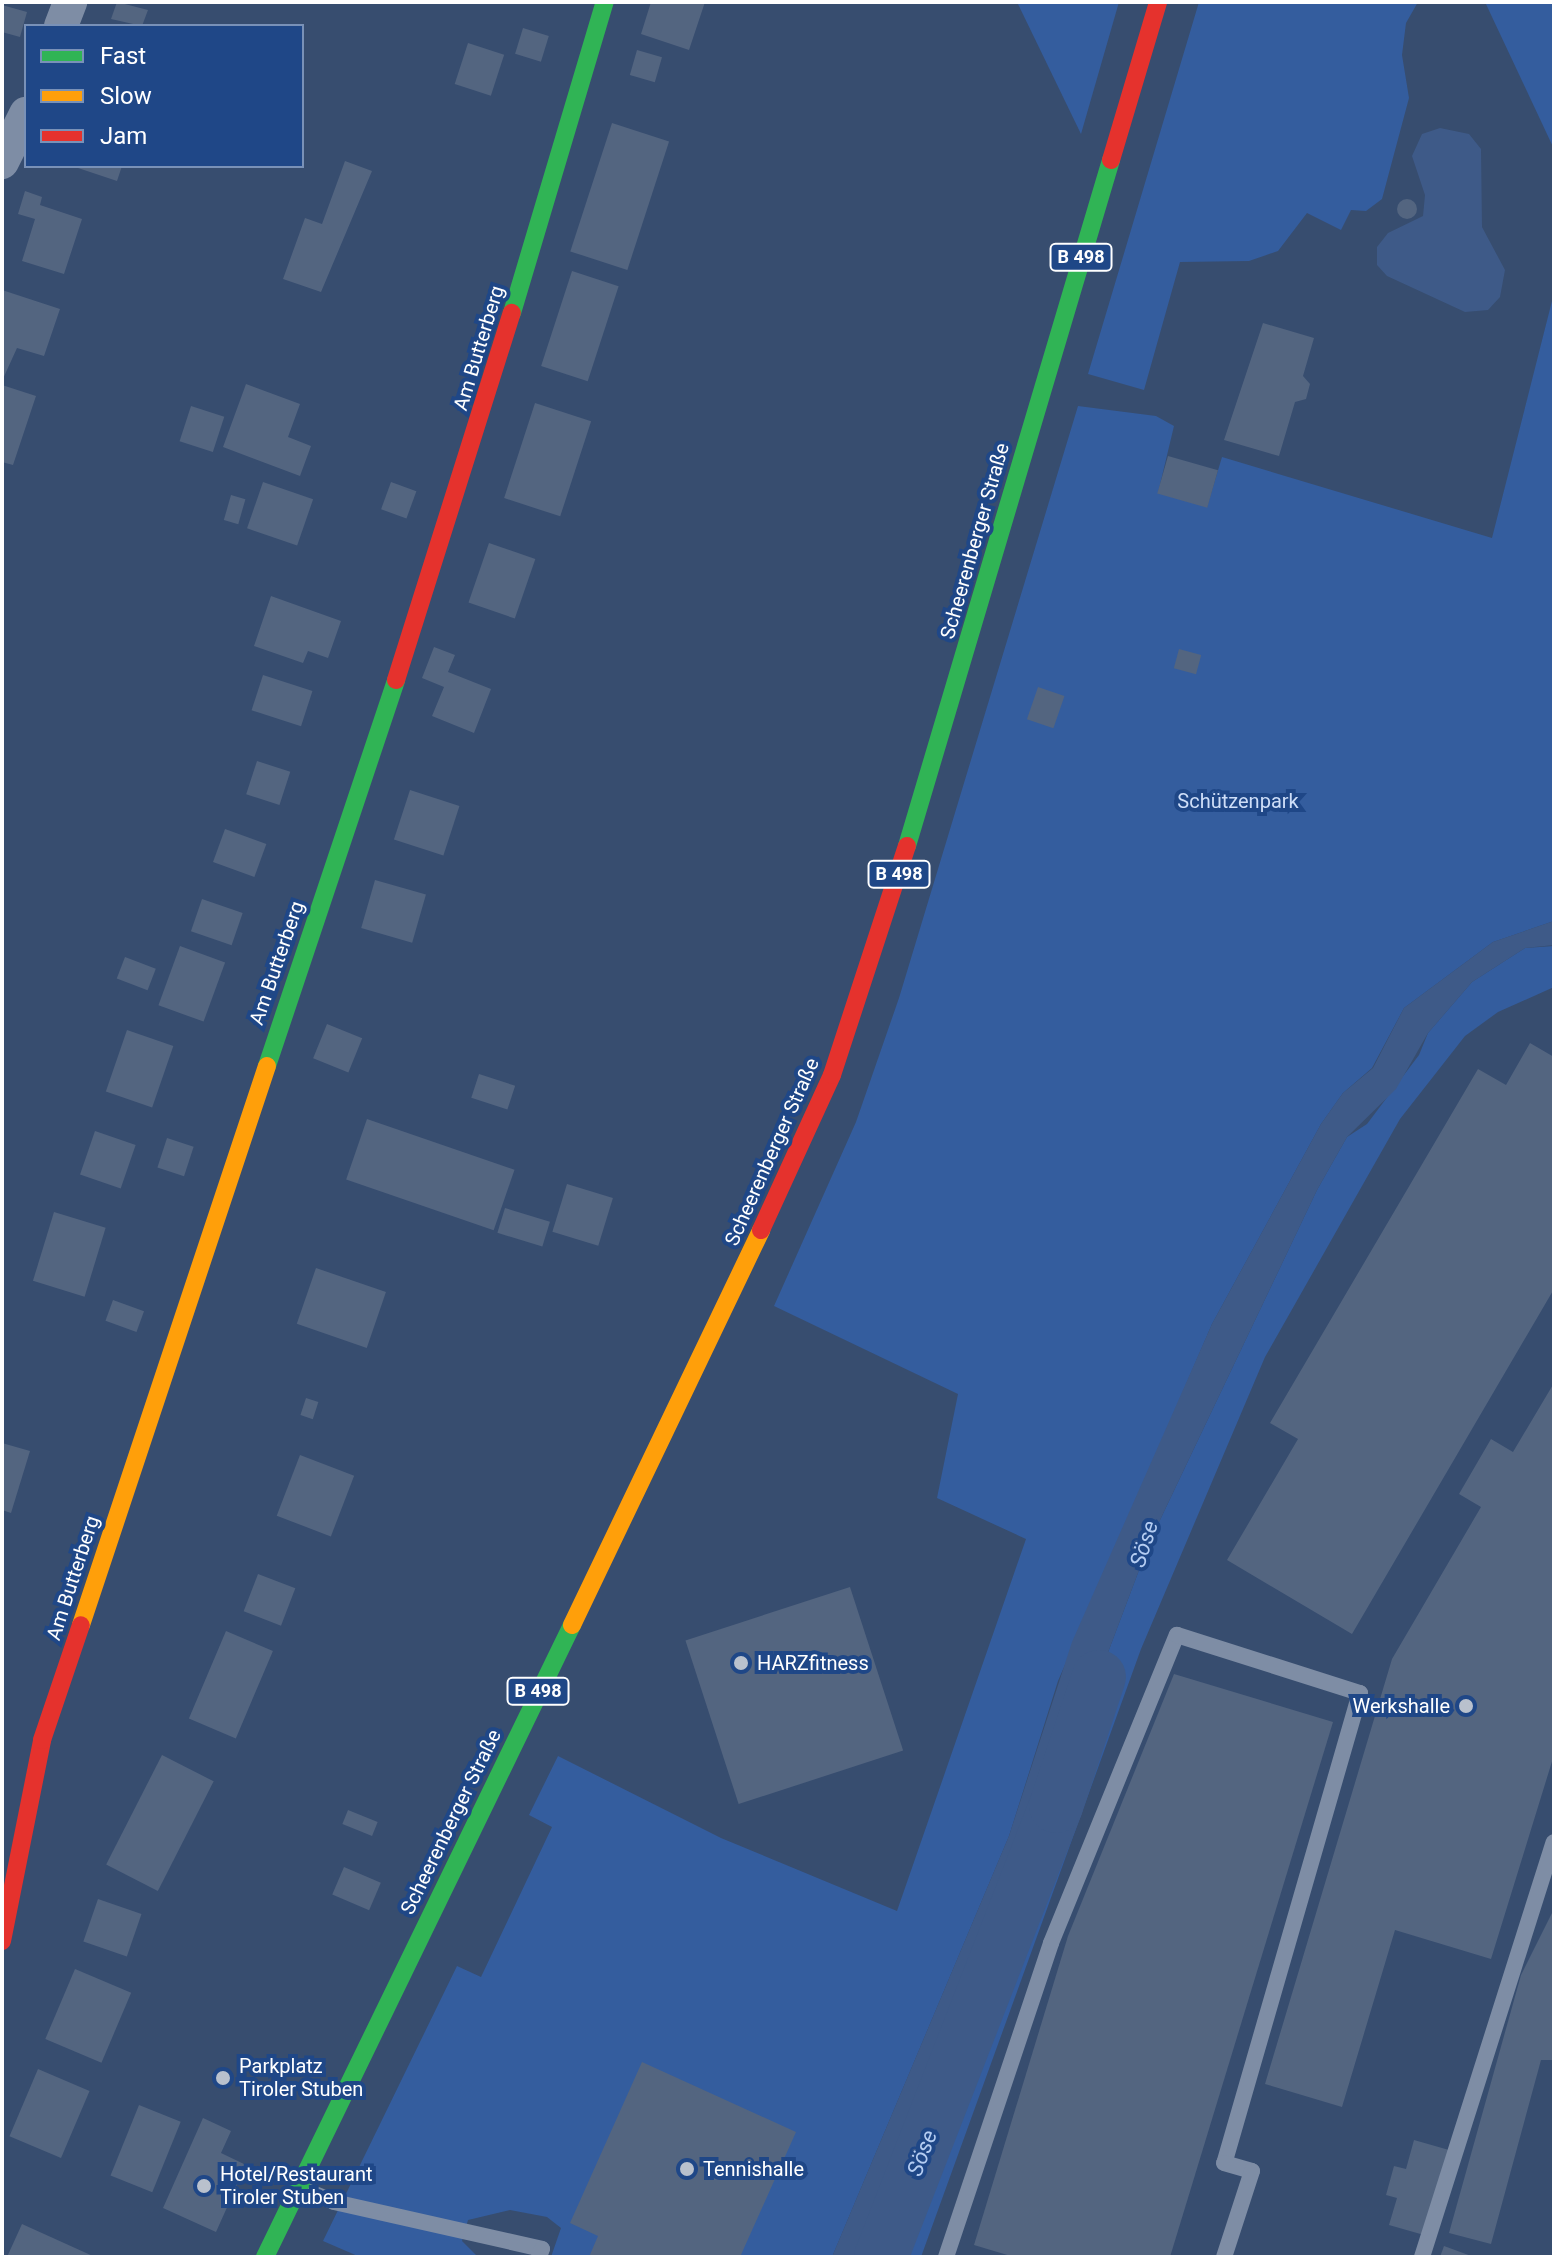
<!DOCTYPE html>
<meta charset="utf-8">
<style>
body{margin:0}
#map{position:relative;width:1556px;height:2259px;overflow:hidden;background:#374d6f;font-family:Roboto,sans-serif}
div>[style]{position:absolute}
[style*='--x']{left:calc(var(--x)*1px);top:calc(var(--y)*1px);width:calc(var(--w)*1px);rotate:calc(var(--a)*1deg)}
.green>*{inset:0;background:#345d9e}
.water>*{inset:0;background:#3e5a88}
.river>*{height:54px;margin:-27px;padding:0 27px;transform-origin:27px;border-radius:27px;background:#3e5a88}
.building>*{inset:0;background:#536580;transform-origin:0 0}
.round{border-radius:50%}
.lane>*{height:16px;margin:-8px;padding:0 8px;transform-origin:8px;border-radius:8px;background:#7e8da5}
.street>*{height:34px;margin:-17px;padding:0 17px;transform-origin:17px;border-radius:17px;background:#7e8da5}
.fast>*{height:18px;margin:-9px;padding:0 9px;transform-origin:9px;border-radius:9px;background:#30b455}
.slow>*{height:18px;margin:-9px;padding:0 9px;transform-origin:9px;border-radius:9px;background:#ff9f0a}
.jam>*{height:18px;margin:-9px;padding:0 9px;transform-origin:9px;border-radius:9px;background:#e5322d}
.dots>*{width:22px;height:22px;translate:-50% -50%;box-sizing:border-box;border:4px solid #1f4787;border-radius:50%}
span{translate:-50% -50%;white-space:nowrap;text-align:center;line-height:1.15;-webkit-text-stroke:8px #1f4787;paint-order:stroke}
.shield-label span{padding:2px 6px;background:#1f4787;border:2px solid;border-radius:6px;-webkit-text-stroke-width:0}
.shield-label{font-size:18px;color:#fff;font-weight:700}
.street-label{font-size:20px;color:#fff}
.park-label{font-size:20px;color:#cedef8}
.poi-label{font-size:20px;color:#fff}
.left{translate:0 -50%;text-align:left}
.right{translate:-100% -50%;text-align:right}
.water-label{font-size:22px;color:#b5cdf2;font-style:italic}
.frame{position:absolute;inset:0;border:4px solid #fff;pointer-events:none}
.legend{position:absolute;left:24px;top:24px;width:280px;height:144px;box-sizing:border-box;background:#1f4787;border:2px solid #7991b7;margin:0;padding:10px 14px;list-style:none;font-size:24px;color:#fff}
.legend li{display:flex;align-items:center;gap:16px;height:40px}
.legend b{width:40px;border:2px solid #7991b7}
</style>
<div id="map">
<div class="green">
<i style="clip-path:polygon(1017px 2px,1119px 2px,1081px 134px)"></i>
<i style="clip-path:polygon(1199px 2px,1418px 2px,1406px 23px,1402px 55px,1409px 98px,1382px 199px,1366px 211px,1351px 210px,1341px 230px,1307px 213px,1278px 251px,1249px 261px,1180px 262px,1144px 390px,1088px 374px)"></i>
<i style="clip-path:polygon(1485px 2px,1554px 2px,1554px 149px)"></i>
<i style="clip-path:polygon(1554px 293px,1554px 921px,1493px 942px,1404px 1008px,1372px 1068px,1343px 1093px,1321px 1124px,1212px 1324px,1058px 1681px,1009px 1836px,832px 2257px,551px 2257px,561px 2228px,547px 2217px,510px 2210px,468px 2220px,462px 2241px,478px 2257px,360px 2257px,323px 2241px,457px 1966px,481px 1977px,552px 1827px,529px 1815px,558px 1756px,721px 1838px,897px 1911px,1026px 1539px,937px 1498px,958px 1394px,774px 1306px,856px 1122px,899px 998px,1078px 406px,1156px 416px,1174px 426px,1158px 493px,1207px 507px,1222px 457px,1492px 538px)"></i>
<i style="clip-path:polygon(1554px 946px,1554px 987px,1498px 1012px,1465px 1036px,1400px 1119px,1265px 1357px,1141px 1649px,921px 2257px,880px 2257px,1150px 1541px,1317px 1190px,1347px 1137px,1367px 1124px,1419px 1055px,1428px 1033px,1472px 982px,1525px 948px)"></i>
</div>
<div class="water">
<i style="clip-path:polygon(1440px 128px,1469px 134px,1481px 149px,1482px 227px,1505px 270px,1500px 297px,1488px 310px,1465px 312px,1387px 276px,1377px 265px,1377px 247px,1388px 233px,1423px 216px,1425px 195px,1412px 156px,1422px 134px)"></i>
<i style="clip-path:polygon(1554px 921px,1554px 945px,1525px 948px,1472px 982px,1428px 1033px,1396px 1089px,1347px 1137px,1317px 1190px,1150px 1541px,880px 2257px,832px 2257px,1009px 1836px,1072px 1642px,1212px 1324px,1321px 1124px,1343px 1093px,1373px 1068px,1404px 1008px,1493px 942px)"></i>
</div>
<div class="river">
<i style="--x:881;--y:2257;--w:484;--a:-68.8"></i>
<i style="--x:1056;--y:1806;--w:136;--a:-71.6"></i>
</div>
<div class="building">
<i style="clip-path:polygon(117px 2px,148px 10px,142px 26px,111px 19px)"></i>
<i style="clip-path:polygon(651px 2px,705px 2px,689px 50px,641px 34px)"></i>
<i style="clip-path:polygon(2px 5px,27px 12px,20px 37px,2px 32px)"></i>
<i style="left:523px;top:28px;width:27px;height:27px;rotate:17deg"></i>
<i style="left:468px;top:43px;width:38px;height:43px;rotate:18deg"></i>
<i style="left:637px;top:50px;width:26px;height:26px;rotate:16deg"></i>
<i style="left:612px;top:123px;width:60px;height:135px;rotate:18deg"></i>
<i style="clip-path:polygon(345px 161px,372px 171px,321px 292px,283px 279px,305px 218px,322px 224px)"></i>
<i style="clip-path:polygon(72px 166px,122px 166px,117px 181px)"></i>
<i style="clip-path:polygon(25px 191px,42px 197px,40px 205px,82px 219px,64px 274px,22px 261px,35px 219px,18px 214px)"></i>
<i class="round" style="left:1397px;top:199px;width:20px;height:20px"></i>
<i style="left:572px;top:271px;width:49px;height:100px;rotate:18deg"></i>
<i style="clip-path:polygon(2px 290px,60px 309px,44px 356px,17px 348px,2px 381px)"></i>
<i style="clip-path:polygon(1263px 323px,1314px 338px,1303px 376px,1310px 384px,1306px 399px,1295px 402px,1279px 456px,1224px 440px)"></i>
<i style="clip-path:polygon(246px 384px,300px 404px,288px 437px,311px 446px,300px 476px,223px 447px)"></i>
<i style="clip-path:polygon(2px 385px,36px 396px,13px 465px,2px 462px)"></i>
<i style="left:535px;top:403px;width:59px;height:100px;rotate:18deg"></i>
<i style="left:191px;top:406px;width:35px;height:37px;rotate:18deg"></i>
<i style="left:1168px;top:456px;width:52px;height:39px;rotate:16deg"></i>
<i style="left:263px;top:482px;width:53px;height:49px;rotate:19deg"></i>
<i style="left:391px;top:482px;width:27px;height:29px;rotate:20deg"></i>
<i style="left:231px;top:495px;width:15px;height:26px;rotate:16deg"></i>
<i style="left:489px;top:543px;width:49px;height:63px;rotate:19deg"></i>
<i style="clip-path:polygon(271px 596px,341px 621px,328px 658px,308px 651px,303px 663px,254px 646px)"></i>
<i style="clip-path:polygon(434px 647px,455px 655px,448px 672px,491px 689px,474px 733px,432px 716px,444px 687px,422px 678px)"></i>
<i style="left:1179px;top:649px;width:23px;height:20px;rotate:15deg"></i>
<i style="left:263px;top:675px;width:52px;height:37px;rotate:18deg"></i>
<i style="left:1038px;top:687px;width:28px;height:34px;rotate:19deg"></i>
<i style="left:257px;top:761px;width:35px;height:35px;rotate:18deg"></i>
<i style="left:410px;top:790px;width:52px;height:52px;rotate:18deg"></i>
<i style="left:225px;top:829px;width:44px;height:35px;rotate:20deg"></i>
<i style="left:375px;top:880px;width:53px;height:50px;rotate:16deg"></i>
<i style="left:202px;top:899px;width:43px;height:34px;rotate:19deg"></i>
<i style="left:180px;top:946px;width:48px;height:63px;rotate:20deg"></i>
<i style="left:125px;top:957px;width:33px;height:23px;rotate:21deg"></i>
<i style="left:327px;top:1024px;width:38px;height:37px;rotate:22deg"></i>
<i style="left:127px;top:1030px;width:49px;height:65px;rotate:19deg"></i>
<i style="clip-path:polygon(1530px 1043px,1554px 1057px,1554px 1289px,1352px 1634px,1227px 1560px,1298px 1439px,1270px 1423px,1478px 1069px,1506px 1085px)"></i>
<i style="left:479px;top:1074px;width:38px;height:25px;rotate:18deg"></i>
<i style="left:367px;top:1119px;width:156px;height:64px;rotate:19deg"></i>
<i style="left:95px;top:1131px;width:43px;height:46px;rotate:19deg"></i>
<i style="left:167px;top:1138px;width:28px;height:31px;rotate:18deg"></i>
<i style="left:567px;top:1184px;width:48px;height:50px;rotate:17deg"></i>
<i style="left:505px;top:1208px;width:47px;height:26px;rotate:17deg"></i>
<i style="left:54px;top:1212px;width:54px;height:72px;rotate:17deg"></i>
<i style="left:316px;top:1268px;width:74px;height:59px;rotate:19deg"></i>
<i style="left:113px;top:1300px;width:33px;height:22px;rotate:20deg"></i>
<i style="clip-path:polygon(1554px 1383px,1554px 1755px,1491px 1959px,1395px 1930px,1342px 2107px,1265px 2084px,1392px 1659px,1481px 1507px,1459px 1494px,1491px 1439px,1513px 1452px)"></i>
<i style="left:306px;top:1398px;width:13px;height:18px;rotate:18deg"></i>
<i style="clip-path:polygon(2px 1443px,30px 1451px,11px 1513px,2px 1510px)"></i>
<i style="left:300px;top:1455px;width:58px;height:65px;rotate:21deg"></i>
<i style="left:258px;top:1574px;width:40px;height:40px;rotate:21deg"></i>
<i style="left:850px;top:1587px;width:172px;height:173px;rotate:72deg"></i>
<i style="left:226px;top:1631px;width:51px;height:95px;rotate:23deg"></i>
<i style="clip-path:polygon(1174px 1674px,1333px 1722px,1170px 2257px,1014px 2257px,974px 2245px,1068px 1936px)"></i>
<i style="left:162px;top:1755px;width:58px;height:123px;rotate:27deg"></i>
<i style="left:348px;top:1810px;width:32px;height:15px;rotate:22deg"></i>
<i style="left:344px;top:1867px;width:40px;height:30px;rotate:23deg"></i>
<i style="left:98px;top:1899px;width:46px;height:45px;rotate:19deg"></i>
<i style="clip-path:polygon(1554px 1909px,1554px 2060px,1541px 2060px,1491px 2244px,1449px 2233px,1521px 1975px)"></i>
<i style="left:75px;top:1969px;width:61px;height:76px;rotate:23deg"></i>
<i style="clip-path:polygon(642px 2062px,796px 2132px,740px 2257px,589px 2257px,598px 2236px,570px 2223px)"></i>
<i style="left:38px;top:2069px;width:56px;height:73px;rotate:23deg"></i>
<i style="left:139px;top:2105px;width:45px;height:76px;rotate:22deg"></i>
<i style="clip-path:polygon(203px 2118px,231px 2131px,221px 2153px,246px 2165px,216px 2232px,163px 2208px)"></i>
<i style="clip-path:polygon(1414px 2140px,1449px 2150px,1424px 2235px,1389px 2225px,1397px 2198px,1386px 2195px,1394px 2166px,1406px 2169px)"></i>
<i style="clip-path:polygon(22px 2224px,95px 2257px,7px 2257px)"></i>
<i style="clip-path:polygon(1444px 2246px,1474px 2257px,1440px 2257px)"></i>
</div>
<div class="lane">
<i style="--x:300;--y:2188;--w:37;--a:22"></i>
<i style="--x:334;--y:2202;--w:213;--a:12.7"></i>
<i style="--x:542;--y:2249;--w:9;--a:111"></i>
<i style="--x:946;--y:2257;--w:331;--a:-71.5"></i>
<i style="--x:1051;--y:1943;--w:333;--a:-67.8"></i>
<i style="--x:1177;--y:1635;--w:192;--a:17.6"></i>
<i style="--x:1360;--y:1693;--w:489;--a:106.1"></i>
<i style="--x:1224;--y:2163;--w:29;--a:16"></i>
<i style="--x:1252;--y:2171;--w:90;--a:108"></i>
<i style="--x:1422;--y:2257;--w:435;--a:-72.4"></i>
</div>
<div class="street">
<i style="--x:61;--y:26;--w:26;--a:-69"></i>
<i style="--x:2;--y:162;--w:54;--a:-63.4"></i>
</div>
<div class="fast">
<i style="--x:512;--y:313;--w:325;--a:-73.4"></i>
<i style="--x:907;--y:846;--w:716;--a:-73.44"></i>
<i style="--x:267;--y:1066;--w:407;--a:-71.5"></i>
<i style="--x:265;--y:2257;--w:703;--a:-64.09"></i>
</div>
<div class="slow">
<i style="--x:81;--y:1625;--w:589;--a:-71.6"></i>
<i style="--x:572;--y:1625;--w:438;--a:-64.4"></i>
</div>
<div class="jam">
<i style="--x:1111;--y:160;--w:165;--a:-73.4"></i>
<i style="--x:396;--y:680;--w:385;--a:-72.5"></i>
<i style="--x:761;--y:1230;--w:170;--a:-65.4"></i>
<i style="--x:832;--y:1075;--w:241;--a:-71.9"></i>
<i style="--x:2;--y:1941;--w:205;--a:-78.7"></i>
<i style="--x:42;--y:1740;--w:121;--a:-71.3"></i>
</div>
<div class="dots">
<i style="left:741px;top:1663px;background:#b9c1cd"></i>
<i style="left:1466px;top:1706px;background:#b9c1cd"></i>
<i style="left:223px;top:2078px;background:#b9c1cd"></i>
<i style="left:687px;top:2169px;background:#b9c1cd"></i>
<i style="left:204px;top:2186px;background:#b9c1cd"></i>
</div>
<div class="shield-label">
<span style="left:1081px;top:257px">B 498</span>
<span style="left:899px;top:874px">B 498</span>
<span style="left:538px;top:1691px">B 498</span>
</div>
<div class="street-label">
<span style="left:479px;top:348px;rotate:-73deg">Am Butterberg</span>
<span style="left:975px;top:541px;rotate:-74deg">Scheerenberger Straße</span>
<span style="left:277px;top:963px;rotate:-71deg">Am Butterberg</span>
<span style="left:772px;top:1152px;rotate:-66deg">Scheerenberger Straße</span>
<span style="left:73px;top:1578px;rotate:-72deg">Am Butterberg</span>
<span style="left:451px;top:1822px;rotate:-64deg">Scheerenberger Straße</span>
</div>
<div class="park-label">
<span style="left:1238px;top:801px">Schützenpark</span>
</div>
<div class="poi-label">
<span class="left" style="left:757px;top:1663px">HARZfitness</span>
<span class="right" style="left:1450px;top:1706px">Werkshalle</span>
<span class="left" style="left:239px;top:2078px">Parkplatz<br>Tiroler Stuben</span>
<span class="left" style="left:703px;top:2169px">Tennishalle</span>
<span class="left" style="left:220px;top:2186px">Hotel/Restaurant<br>Tiroler Stuben</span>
</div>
<div class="water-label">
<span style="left:1144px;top:1544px;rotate:-72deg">Söse</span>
<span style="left:922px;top:2153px;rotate:-69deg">Söse</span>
</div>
<div class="frame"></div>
<ul class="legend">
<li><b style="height:10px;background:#30b455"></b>Fast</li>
<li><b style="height:10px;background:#ff9f0a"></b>Slow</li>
<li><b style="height:10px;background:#e5322d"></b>Jam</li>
</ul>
</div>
